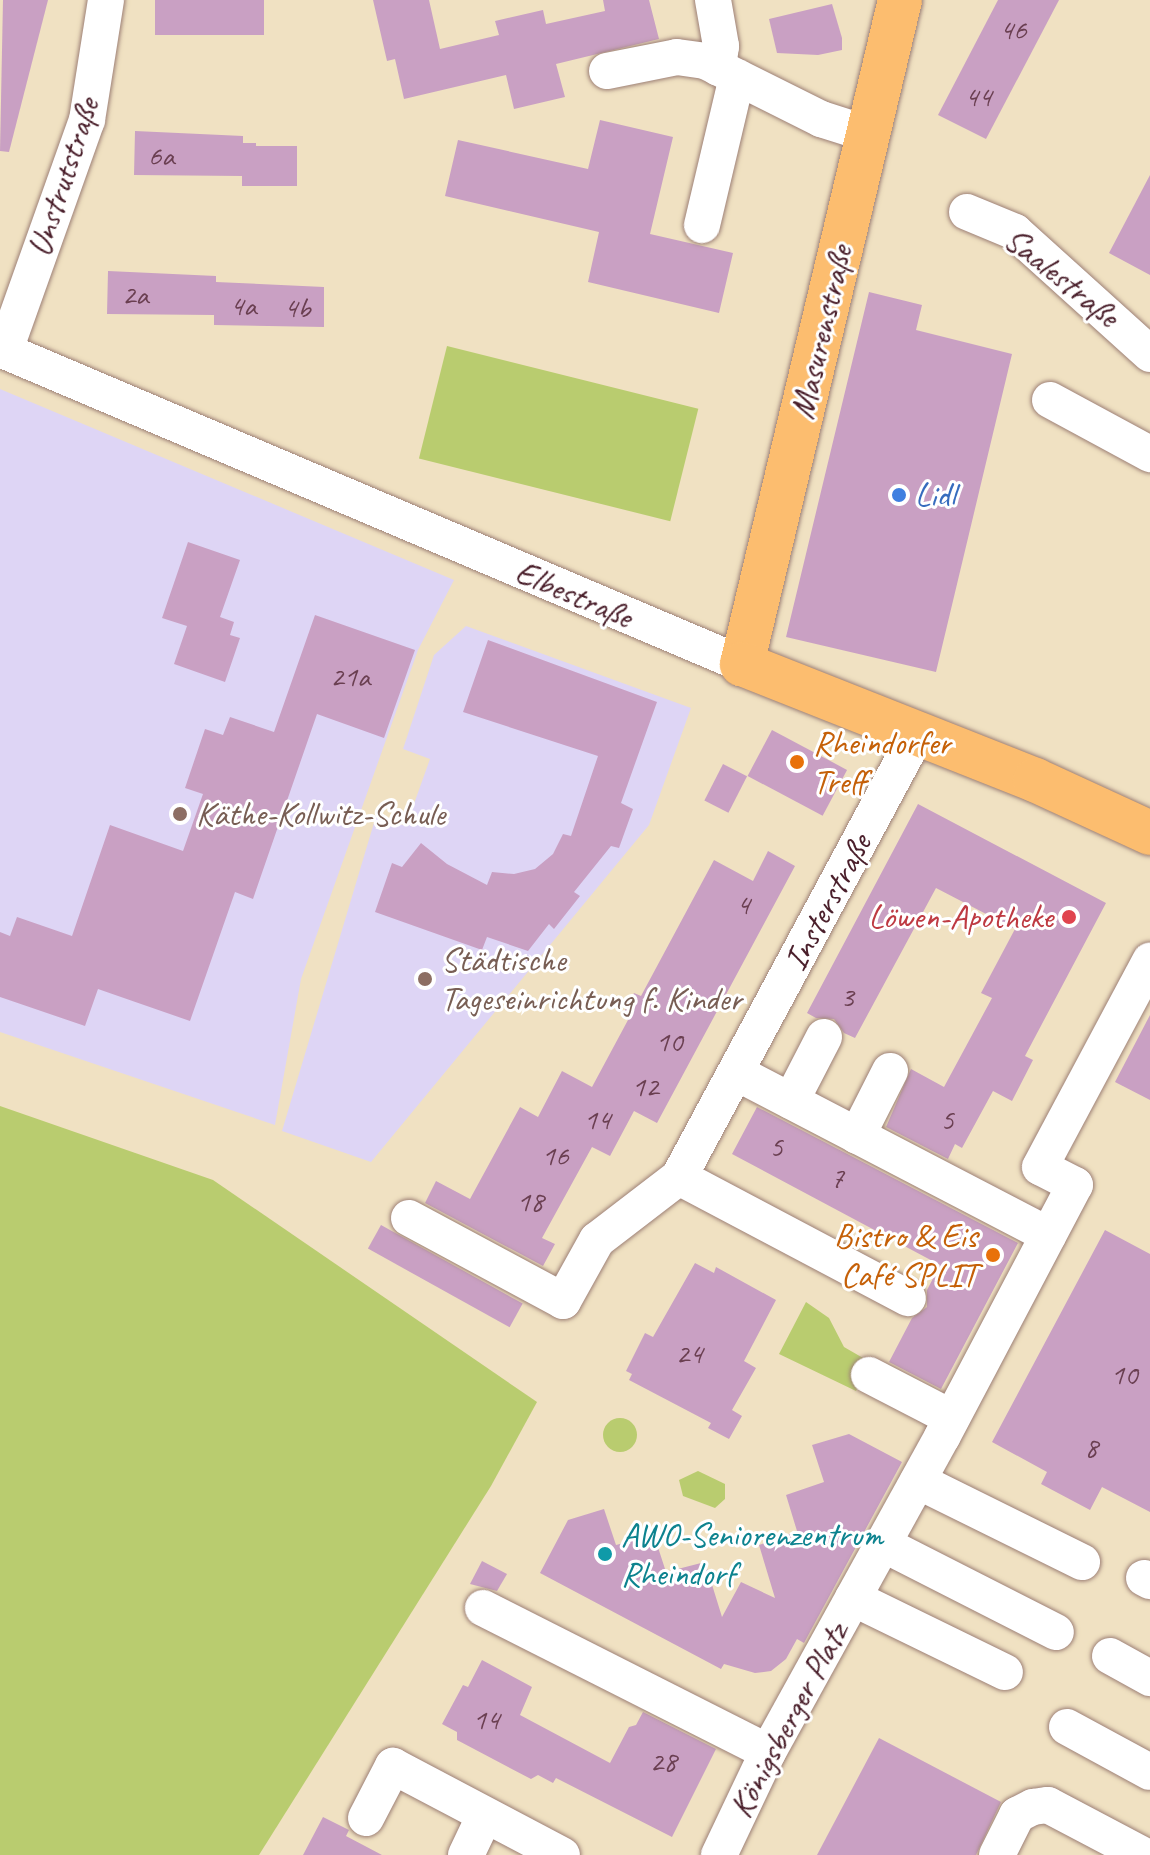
<!DOCTYPE html>
<meta charset="utf-8">
<style>
body{margin:0}
#map{position:relative;width:1150px;height:1855px;overflow:hidden;background:#f0e1c2;font-family:Caveat,sans-serif}
div>[style]{position:absolute}
[style*='--x']{left:calc(var(--x)*1px);top:calc(var(--y)*1px);width:calc(var(--w)*1px);rotate:calc(var(--a)*1deg)}
.built>*{inset:0;background:#ded5f5}
.green>*{inset:0;background:#b9cc6f;transform-origin:0 0}
.round{border-radius:50%}
.building>*{inset:0;background:#c9a0c3;transform-origin:0 0}
.roads{filter:drop-shadow(0 0 2px #9d8076) drop-shadow(0 0 2px #9d8076)}
.minor>*{height:36px;margin:-18px;padding:0 18px;transform-origin:18px;border-radius:18px;background:#fff}
.major>*{height:44px;margin:-22px;padding:0 22px;transform-origin:22px;border-radius:22px;background:#fcbd6f}
.dots>*{width:22px;height:22px;translate:-50% -50%;box-sizing:border-box;border:4px solid #fff;border-radius:50%}
span{translate:-50% -50%;white-space:nowrap;text-align:center;line-height:1.15;-webkit-text-stroke:6px #fff;paint-order:stroke}
.number-label{font-size:30px;color:#6a3f51}
.number-label span{-webkit-text-stroke-width:0}
.street-label{font-size:34px;color:#4a1f2b}
.shop-label{font-size:34px;color:#366cbe}
.left{translate:0 -50%;text-align:left}
.food-label{font-size:34px;color:#c56008}
.right{translate:-100% -50%;text-align:right}
.education-label{font-size:34px;color:#785e54}
.health-label{font-size:34px;color:#be3a42}
.culture-label{font-size:34px;color:#0d838f}
</style>
<div id="map">
<div class="built">
<i style="clip-path:polygon(0 389px,454px 580px,418px 650px,301px 979px,275px 1125px,0 1032px)"></i>
<i style="clip-path:polygon(466px 626px,691px 708px,649px 825px,371px 1162px,282px 1131px,376px 816px,406px 826px,430px 759px,403px 749px,434px 655px)"></i>
</div>
<div class="green">
<i style="left:447px;top:346px;width:259px;height:116px;rotate:14deg"></i>
<i style="clip-path:polygon(0 1106px,213px 1180px,537px 1402px,491px 1486px,259px 1855px,0 1855px)"></i>
<i style="clip-path:polygon(806px 1302px,829px 1318px,844px 1347px,870px 1362px,856px 1391px,779px 1354px)"></i>
<i class="round" style="left:603px;top:1418px;width:34px;height:34px"></i>
<i style="clip-path:polygon(698px 1471px,725px 1484px,725px 1499px,715px 1508px,683px 1496px,679px 1480px)"></i>
</div>
<div class="building">
<i style="clip-path:polygon(3px 0,48px 0,9px 152px,0 151px)"></i>
<i style="left:155px;top:0;width:109px;height:35px"></i>
<i style="clip-path:polygon(373px 0,429px 0,440px 49px,499px 35px,495px 21px,543px 10px,546px 24px,605px 11px,603px 0,649px 0,659px 39px,556px 64px,565px 97px,514px 109px,506px 75px,404px 99px,395px 59px,387px 61px)"></i>
<i style="clip-path:polygon(998px 0,1059px 0,986px 139px,938px 115px)"></i>
<i style="clip-path:polygon(832px 4px,842px 38px,842px 50px,818px 55px,777px 53px,769px 19px)"></i>
<i style="clip-path:polygon(600px 120px,673px 137px,650px 234px,733px 253px,719px 313px,588px 282px,599px 232px,445px 196px,458px 140px,588px 169px)"></i>
<i style="clip-path:polygon(135px 131px,243px 136px,243px 143px,256px 143px,256px 146px,297px 146px,297px 186px,242px 186px,242px 176px,134px 175px)"></i>
<i style="clip-path:polygon(1150px 175px,1150px 275px,1109px 253px)"></i>
<i style="clip-path:polygon(108px 271px,216px 276px,216px 282px,324px 287px,324px 327px,214px 325px,214px 315px,107px 314px)"></i>
<i style="clip-path:polygon(869px 292px,922px 305px,916px 330px,1012px 354px,936px 672px,786px 637px)"></i>
<i style="clip-path:polygon(188px 542px,240px 560px,220px 617px,234px 622px,230px 635px,240px 638px,225px 682px,174px 664px,187px 626px,162px 618px)"></i>
<i style="clip-path:polygon(315px 615px,415px 650px,384px 738px,317px 714px,253px 899px,235px 892px,190px 1021px,98px 989px,85px 1026px,0 997px,0 932px,10px 936px,17px 917px,72px 936px,110px 825px,183px 851px,203px 794px,185px 788px,205px 729px,223px 735px,230px 717px,274px 732px)"></i>
<i style="clip-path:polygon(488px 640px,657px 702px,621px 803px,633px 809px,619px 848px,611px 846px,574px 892px,580px 896px,554px 929px,549px 924px,528px 951px,487px 937px,482px 950px,375px 912px,392px 863px,402px 867px,421px 843px,447px 864px,487px 885px,492px 872px,514px 874px,535px 869px,553px 854px,563px 834px,571px 836px,598px 756px,463px 712px)"></i>
<i style="left:772px;top:730px;width:85px;height:52px;rotate:28deg"></i>
<i style="left:723px;top:764px;width:27px;height:41px;rotate:27deg"></i>
<i style="clip-path:polygon(918px 804px,1106px 903px,1025px 1056px,1033px 1060px,1012px 1101px,993px 1091px,962px 1148px,955px 1144px,948px 1159px,886px 1127px,911px 1069px,944px 1087px,992px 998px,981px 993px,1015px 929px,936px 888px,855px 1038px,844px 1033px,834px 1019px,816px 1018px,807px 1013px)"></i>
<i style="clip-path:polygon(768px 851px,795px 866px,657px 1123px,634px 1111px,610px 1156px,592px 1147px,542px 1238px,555px 1244px,543px 1266px,425px 1203px,436px 1181px,470px 1199px,520px 1107px,538px 1117px,562px 1071px,592px 1087px,628px 1020px,622px 1016px,634px 993px,641px 996px,714px 860px,753px 881px)"></i>
<i style="clip-path:polygon(1150px 1015px,1150px 1100px,1115px 1082px)"></i>
<i style="clip-path:polygon(757px 1107px,1018px 1243px,941px 1389px,889px 1362px,912px 1318px,927px 1307px,927px 1290px,940px 1265px,732px 1154px)"></i>
<i style="left:381px;top:1225px;width:162px;height:27px;rotate:29deg"></i>
<i style="clip-path:polygon(1105px 1230px,1150px 1254px,1150px 1512px,1102px 1487px,1090px 1510px,1041px 1484px,1047px 1472px,992px 1442px)"></i>
<i style="clip-path:polygon(695px 1263px,714px 1273px,716px 1267px,776px 1300px,744px 1361px,756px 1368px,732px 1410px,742px 1416px,729px 1439px,708px 1428px,711px 1423px,629px 1380px,632px 1374px,626px 1371px,645px 1333px,653px 1337px)"></i>
<i style="clip-path:polygon(849px 1434px,902px 1462px,804px 1643px,797px 1639px,786px 1659px,771px 1671px,755px 1673px,724px 1664px,721px 1669px,540px 1573px,568px 1520px,604px 1509px,616px 1545px,654px 1535px,666px 1572px,705px 1562px,722px 1617px,741px 1582px,775px 1598px,759px 1545px,797px 1531px,786px 1495px,824px 1482px,812px 1445px)"></i>
<i style="clip-path:polygon(482px 1561px,507px 1574px,497px 1591px,470px 1584px)"></i>
<i style="clip-path:polygon(482px 1660px,532px 1687px,520px 1715px,610px 1763px,629px 1727px,636px 1725px,643px 1712px,716px 1749px,672px 1837px,556px 1778px,553px 1783px,538px 1775px,531px 1779px,457px 1740px,457px 1732px,442px 1724px,463px 1685px,468px 1687px)"></i>
<i style="clip-path:polygon(879px 1738px,1001px 1802px,976px 1855px,817px 1855px)"></i>
<i style="clip-path:polygon(323px 1817px,349px 1830px,346px 1836px,382px 1855px,303px 1855px)"></i>
</div>
<div class="roads">
<div class="minor">
<i style="--x:713;--y:0;--w:47;--a:80.1"></i>
<i style="--x:721;--y:46;--w:22;--a:98"></i>
<i style="--x:607;--y:71;--w:71;--a:-11.3"></i>
<i style="--x:677;--y:57;--w:28;--a:8"></i>
<i style="--x:705;--y:61;--w:130;--a:26.6"></i>
<i style="--x:821;--y:119;--w:49;--a:17.7"></i>
<i style="--x:967;--y:212;--w:52;--a:22.6"></i>
<i style="--x:1015;--y:232;--w:182;--a:42.1"></i>
<i style="--x:702;--y:225;--w:152;--a:-76.7"></i>
<i style="--x:0;--y:349;--w:806;--a:23"></i>
<i style="--x:5;--y:350;--w:244;--a:-70.4"></i>
<i style="--x:87;--y:120;--w:121;--a:-81"></i>
<i style="--x:1050;--y:400;--w:114;--a:28.4"></i>
<i style="--x:737;--y:1073;--w:351;--a:27.5"></i>
<i style="--x:791;--y:1101;--w:72;--a:-62.7"></i>
<i style="--x:857;--y:1136;--w:73;--a:-63.1"></i>
<i style="--x:679;--y:1177;--w:259;--a:27.9"></i>
<i style="--x:409;--y:1218;--w:175;--a:28.3"></i>
<i style="--x:563;--y:1301;--w:70;--a:-60.9"></i>
<i style="--x:597;--y:1240;--w:103;--a:-37.5"></i>
<i style="--x:679;--y:1177;--w:505;--a:-61.76"></i>
<i style="--x:869;--y:1375;--w:93;--a:27.4"></i>
<i style="--x:918;--y:1481;--w:183;--a:26.3"></i>
<i style="--x:883;--y:1544;--w:194;--a:27"></i>
<i style="--x:1144;--y:1578;--w:7;--a:27"></i>
<i style="--x:853;--y:1598;--w:169;--a:26"></i>
<i style="--x:483;--y:1608;--w:319;--a:26.8"></i>
<i style="--x:1110;--y:1656;--w:46;--a:28.8"></i>
<i style="--x:1067;--y:1727;--w:94;--a:28.5"></i>
<i style="--x:366;--y:1818;--w:59;--a:-62.6"></i>
<i style="--x:393;--y:1766;--w:191;--a:27.8"></i>
<i style="--x:466;--y:1855;--w:44;--a:-64.6"></i>
<i style="--x:719;--y:1855;--w:114;--a:-64.6"></i>
<i style="--x:768;--y:1752;--w:360;--a:-61.1"></i>
<i style="--x:942;--y:1437;--w:285;--a:-62.2"></i>
<i style="--x:1075;--y:1185;--w:39;--a:-153"></i>
<i style="--x:1040;--y:1167;--w:234;--a:-61.9"></i>
<i style="--x:997;--y:1855;--w:45;--a:-63.4"></i>
<i style="--x:1017;--y:1815;--w:18;--a:-27"></i>
<i style="--x:1033;--y:1807;--w:15;--a:-8"></i>
<i style="--x:1048;--y:1805;--w:107;--a:27.8"></i>
</div>
<div class="major">
<i style="--x:900;--y:0;--w:683;--a:103.38"></i>
<i style="--x:742;--y:664;--w:315;--a:21.6"></i>
<i style="--x:1035;--y:780;--w:127;--a:24.7"></i>
</div>
</div>
<div class="dots">
<i style="left:899px;top:495px;background:#3f7fe0"></i>
<i style="left:797px;top:762px;background:#e8710a"></i>
<i style="left:180px;top:814px;background:#8d6e63"></i>
<i style="left:1069px;top:917px;background:#e0444e"></i>
<i style="left:425px;top:979px;background:#8d6e63"></i>
<i style="left:993px;top:1255px;background:#e8710a"></i>
<i style="left:605px;top:1554px;background:#0f9aa8"></i>
</div>
<div class="number-label">
<span style="left:1013px;top:29px">46</span>
<span style="left:978px;top:96px">44</span>
<span style="left:161px;top:155px">6a</span>
<span style="left:135px;top:294px">2a</span>
<span style="left:243px;top:305px">4a</span>
<span style="left:297px;top:307px">4b</span>
<span style="left:350px;top:676px">21a</span>
<span style="left:743px;top:904px">4</span>
<span style="left:847px;top:996px">3</span>
<span style="left:669px;top:1041px">10</span>
<span style="left:645px;top:1086px">12</span>
<span style="left:597px;top:1119px">14</span>
<span style="left:947px;top:1119px">5</span>
<span style="left:776px;top:1146px">5</span>
<span style="left:555px;top:1155px">16</span>
<span style="left:837px;top:1177px">7</span>
<span style="left:530px;top:1201px">18</span>
<span style="left:689px;top:1353px">24</span>
<span style="left:1124px;top:1374px">10</span>
<span style="left:1091px;top:1447px">8</span>
<span style="left:486px;top:1719px">14</span>
<span style="left:663px;top:1761px">28</span>
</div>
<div class="street-label">
<span style="left:63px;top:177px;rotate:-72deg">Unstrutstraße</span>
<span style="left:1062px;top:277px;rotate:39deg">Saalestraße</span>
<span style="left:821px;top:332px;rotate:-77deg">Masurenstraße</span>
<span style="left:574px;top:594px;rotate:23deg">Elbestraße</span>
<span style="left:827px;top:902px;rotate:-62deg">Insterstraße</span>
<span style="left:788px;top:1720px;rotate:-62deg">Königsberger Platz</span>
</div>
<div class="shop-label">
<span class="left" style="left:915px;top:495px">Lidl</span>
</div>
<div class="food-label">
<span class="left" style="left:813px;top:762px">Rheindorfer<br>Treff</span>
<span class="right" style="left:977px;top:1255px">Bistro &amp; Eis<br>Café SPLIT</span>
</div>
<div class="education-label">
<span class="left" style="left:196px;top:814px">Käthe-Kollwitz-Schule</span>
<span class="left" style="left:441px;top:979px">Städtische<br>Tageseinrichtung f. Kinder</span>
</div>
<div class="health-label">
<span class="right" style="left:1053px;top:917px">Löwen-Apotheke</span>
</div>
<div class="culture-label">
<span class="left" style="left:621px;top:1554px">AWO-Seniorenzentrum<br>Rheindorf</span>
</div>
</div>
